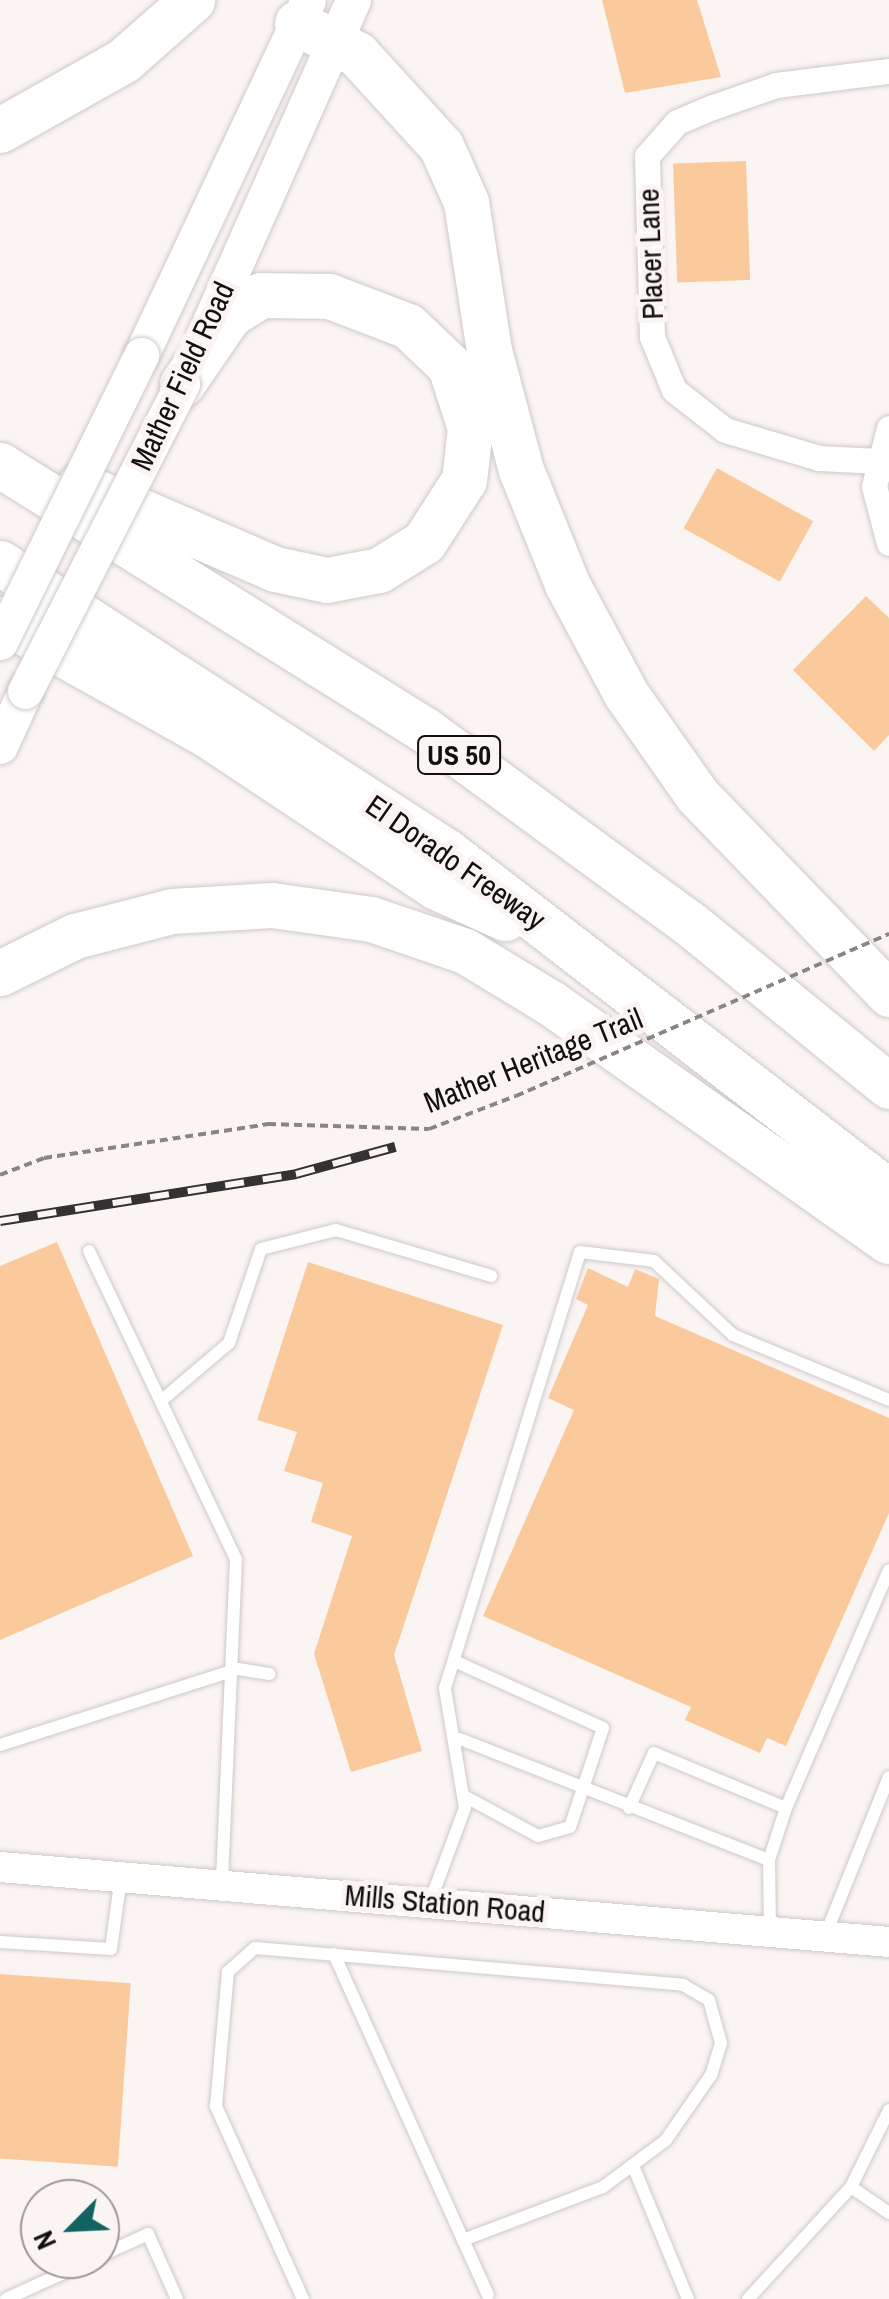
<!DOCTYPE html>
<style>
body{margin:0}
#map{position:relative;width:889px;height:2299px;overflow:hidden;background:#faf4f3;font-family:"Archivo Narrow",sans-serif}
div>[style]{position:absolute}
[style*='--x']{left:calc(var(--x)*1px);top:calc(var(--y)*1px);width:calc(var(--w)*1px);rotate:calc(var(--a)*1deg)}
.building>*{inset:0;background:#faca9c;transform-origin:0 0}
.path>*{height:4px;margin-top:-2px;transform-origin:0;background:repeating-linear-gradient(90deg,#898584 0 8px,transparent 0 13px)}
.roads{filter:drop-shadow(0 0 2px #cec9c7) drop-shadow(0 0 2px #cec9c7)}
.service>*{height:12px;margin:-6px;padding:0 6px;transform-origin:6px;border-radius:6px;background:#fff}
.minor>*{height:25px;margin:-12.5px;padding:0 12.5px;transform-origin:12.5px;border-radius:12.5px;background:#fff}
.tertiary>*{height:30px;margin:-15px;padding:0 15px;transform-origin:15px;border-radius:15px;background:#fff}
.secondary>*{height:35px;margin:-17.5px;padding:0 17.5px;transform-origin:17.5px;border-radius:17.5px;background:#fff}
.motorway>*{height:45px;margin:-22.5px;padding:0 22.5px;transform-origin:22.5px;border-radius:22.5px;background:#fff}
.rail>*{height:10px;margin-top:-5px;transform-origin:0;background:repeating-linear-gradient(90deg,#faf4f3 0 19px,#333131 0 38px);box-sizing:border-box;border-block:2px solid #333131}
.path-bridge>*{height:4px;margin-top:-2px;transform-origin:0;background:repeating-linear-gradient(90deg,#898584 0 8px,transparent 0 13px)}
.bridges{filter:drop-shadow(0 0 2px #cec9c7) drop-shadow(0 0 2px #cec9c7)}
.secondary-bridge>*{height:35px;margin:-17.5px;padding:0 17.5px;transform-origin:17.5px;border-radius:17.5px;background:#fff}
span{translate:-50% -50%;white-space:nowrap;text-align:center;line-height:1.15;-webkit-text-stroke:10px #faf4f3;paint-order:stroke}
.shield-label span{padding:2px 8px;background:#faf4f3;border:2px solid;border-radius:8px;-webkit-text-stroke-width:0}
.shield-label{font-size:28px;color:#110f0f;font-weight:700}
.street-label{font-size:30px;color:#110f0f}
.north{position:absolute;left:20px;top:2179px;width:100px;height:100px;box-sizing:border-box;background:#faf4f3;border:2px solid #9d9898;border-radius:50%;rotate:246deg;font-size:28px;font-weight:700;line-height:40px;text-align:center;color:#110f0f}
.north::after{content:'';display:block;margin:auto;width:35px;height:45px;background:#126364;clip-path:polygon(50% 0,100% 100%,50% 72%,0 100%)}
</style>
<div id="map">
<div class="building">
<i style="clip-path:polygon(602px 0,697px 0,721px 77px,625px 93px)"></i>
<i style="left:746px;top:161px;width:119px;height:73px;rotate:88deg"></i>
<i style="left:717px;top:468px;width:110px;height:69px;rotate:29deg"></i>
<i style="clip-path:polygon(866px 596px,889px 618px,889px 735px,874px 751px,793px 670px)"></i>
<i style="clip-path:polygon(57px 1242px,193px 1556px,0 1640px,0 1266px)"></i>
<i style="clip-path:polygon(308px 1262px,503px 1325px,394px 1655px,422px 1751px,351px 1772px,314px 1654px,352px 1536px,311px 1522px,323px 1483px,284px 1471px,297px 1432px,257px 1420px)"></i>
<i style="clip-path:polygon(588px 1268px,628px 1287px,635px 1269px,659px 1279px,655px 1316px,889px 1418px,889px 1513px,786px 1746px,767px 1738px,760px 1753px,685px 1720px,691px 1707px,483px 1616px,574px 1410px,548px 1398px,588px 1305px,576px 1299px)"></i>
<i style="left:0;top:1974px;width:131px;height:184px;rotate:4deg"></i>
</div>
<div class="path">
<i style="--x:0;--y:1175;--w:47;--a:-21.1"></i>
<i style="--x:44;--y:1158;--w:227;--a:-8.6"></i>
<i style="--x:268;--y:1124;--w:161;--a:1.8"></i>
<i style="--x:429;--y:1129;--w:93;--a:-20.8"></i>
</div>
<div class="roads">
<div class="service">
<i style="--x:89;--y:1251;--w:341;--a:64.5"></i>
<i style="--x:236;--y:1559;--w:325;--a:92.5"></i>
<i style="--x:162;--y:1400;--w:88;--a:-40.4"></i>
<i style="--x:229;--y:1343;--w:99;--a:-71.2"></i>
<i style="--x:261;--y:1249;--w:77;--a:-14.2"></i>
<i style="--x:336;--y:1230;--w:162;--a:16.5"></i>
<i style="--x:454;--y:1661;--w:163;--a:24.2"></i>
<i style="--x:603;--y:1728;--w:104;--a:108.4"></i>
<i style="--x:570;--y:1827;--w:33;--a:164"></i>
<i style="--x:538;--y:1836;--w:84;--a:-151.6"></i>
<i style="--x:460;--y:1739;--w:332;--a:21.4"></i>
<i style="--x:0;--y:1745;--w:250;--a:-17.7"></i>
<i style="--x:238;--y:1669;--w:32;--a:9"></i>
<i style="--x:629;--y:1808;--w:60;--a:-65.6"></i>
<i style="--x:654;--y:1753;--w:143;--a:22.6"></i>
<i style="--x:430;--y:1902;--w:100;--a:-69.6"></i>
<i style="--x:465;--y:1808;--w:122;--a:-99.5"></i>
<i style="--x:445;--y:1688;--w:456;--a:-72.8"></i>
<i style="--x:580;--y:1252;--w:75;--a:6.9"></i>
<i style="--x:654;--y:1261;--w:108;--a:43.1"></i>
<i style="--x:733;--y:1335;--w:169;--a:22.6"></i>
<i style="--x:770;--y:1931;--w:71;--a:-90.8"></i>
<i style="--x:769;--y:1860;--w:55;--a:-71.9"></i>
<i style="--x:786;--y:1808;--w:259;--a:-66.6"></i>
<i style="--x:825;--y:1936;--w:171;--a:-68.1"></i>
<i style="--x:0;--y:1942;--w:111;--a:3.6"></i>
<i style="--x:111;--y:1949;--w:73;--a:-82.1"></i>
<i style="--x:334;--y:1954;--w:374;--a:65.7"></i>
<i style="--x:634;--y:2168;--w:142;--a:67.6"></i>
<i style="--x:851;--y:2187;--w:46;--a:34.4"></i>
<i style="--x:100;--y:2256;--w:53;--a:-24.6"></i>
<i style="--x:148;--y:2234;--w:71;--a:66"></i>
<i style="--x:6;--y:2299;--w:97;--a:-24.4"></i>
<i style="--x:303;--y:2299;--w:212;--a:-114.3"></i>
<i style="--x:216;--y:2106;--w:135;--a:-84.9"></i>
<i style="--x:228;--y:1972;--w:36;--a:-42"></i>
<i style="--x:255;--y:1948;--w:430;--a:4.9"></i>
<i style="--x:683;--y:1985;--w:30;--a:30"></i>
<i style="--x:709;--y:2000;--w:45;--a:74.4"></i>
<i style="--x:721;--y:2043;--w:34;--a:107"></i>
<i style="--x:711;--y:2075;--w:79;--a:124.7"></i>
<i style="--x:666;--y:2140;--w:79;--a:143.3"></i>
<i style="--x:603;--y:2187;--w:150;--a:159.3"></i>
<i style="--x:748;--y:2299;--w:152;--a:-47.4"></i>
<i style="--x:851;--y:2187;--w:86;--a:-63.7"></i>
</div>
<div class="minor">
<i style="--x:889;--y:428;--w:60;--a:104.5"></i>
<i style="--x:874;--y:486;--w:59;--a:75.3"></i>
<i style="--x:878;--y:461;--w:59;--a:-177.1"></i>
<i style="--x:819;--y:458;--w:98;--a:-163.4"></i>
<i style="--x:725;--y:430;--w:65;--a:-141.9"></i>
<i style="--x:674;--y:390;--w:57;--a:-112.5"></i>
<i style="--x:652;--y:337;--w:181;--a:-91.6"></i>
<i style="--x:647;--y:156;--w:45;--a:-48.6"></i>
<i style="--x:677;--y:122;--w:39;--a:-23"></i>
<i style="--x:713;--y:107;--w:67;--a:-19.2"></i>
<i style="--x:776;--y:85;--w:114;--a:-7.1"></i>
</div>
<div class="tertiary">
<i style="--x:0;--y:1867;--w:892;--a:4.82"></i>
</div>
<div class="secondary">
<i style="--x:203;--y:337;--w:369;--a:-66"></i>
<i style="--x:141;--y:355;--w:392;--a:-64.8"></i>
<i style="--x:0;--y:746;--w:60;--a:-65.6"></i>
</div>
<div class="motorway">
<i style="--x:297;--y:23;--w:68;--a:27.3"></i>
<i style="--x:357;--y:54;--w:125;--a:47.6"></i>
<i style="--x:441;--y:146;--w:61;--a:65.9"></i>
<i style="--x:466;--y:202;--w:150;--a:81.2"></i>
<i style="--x:489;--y:350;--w:124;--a:75.1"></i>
<i style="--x:521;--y:470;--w:123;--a:68"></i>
<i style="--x:567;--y:584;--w:125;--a:61.8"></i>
<i style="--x:626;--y:694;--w:123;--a:54.9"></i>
<i style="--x:697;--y:795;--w:277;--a:46"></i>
<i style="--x:0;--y:130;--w:142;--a:-29.4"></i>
<i style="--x:124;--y:60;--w:91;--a:-41.4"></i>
<i style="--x:0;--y:465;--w:501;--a:31.94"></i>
<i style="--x:425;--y:730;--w:327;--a:36.2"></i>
<i style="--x:689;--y:923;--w:258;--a:39.2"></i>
<i style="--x:80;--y:485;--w:212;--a:23.3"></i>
<i style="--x:275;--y:569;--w:53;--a:11.9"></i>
<i style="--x:327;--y:580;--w:53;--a:-10.9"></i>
<i style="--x:379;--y:570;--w:53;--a:-31.9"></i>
<i style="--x:424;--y:542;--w:74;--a:-57.2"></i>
<i style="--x:464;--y:480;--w:52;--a:-83.4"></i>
<i style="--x:470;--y:428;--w:65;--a:-107.9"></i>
<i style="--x:450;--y:366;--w:58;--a:-136.4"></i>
<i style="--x:408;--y:326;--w:85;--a:-159.2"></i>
<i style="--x:329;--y:296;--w:68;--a:-179.2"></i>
<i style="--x:261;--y:295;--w:36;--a:148"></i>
<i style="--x:230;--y:314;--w:85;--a:124.4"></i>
<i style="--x:0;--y:563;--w:531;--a:32.85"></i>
<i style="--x:446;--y:851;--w:559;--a:37.59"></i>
<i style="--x:0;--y:619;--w:236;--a:29.2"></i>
<i style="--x:206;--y:734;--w:276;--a:33.6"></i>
<i style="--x:436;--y:887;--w:76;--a:24.2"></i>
<i style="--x:0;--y:973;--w:84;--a:-26.3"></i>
<i style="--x:75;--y:936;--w:100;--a:-14.5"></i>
<i style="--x:172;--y:911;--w:100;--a:-3.4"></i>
<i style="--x:272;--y:905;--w:100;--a:8"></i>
<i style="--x:371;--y:919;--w:99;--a:18.8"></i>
<i style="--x:465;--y:951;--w:100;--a:31.2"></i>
<i style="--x:551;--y:1003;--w:413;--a:35.2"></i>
</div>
</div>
<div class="rail">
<i style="--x:0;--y:1221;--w:300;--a:-9"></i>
<i style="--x:296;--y:1174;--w:103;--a:-15.3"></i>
</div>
<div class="path-bridge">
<i style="--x:516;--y:1096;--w:407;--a:-23.5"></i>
</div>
<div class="bridges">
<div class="secondary-bridge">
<i style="--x:0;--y:642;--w:320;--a:-63.8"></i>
<i style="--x:25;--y:691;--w:345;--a:-62.9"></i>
</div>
</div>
<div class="shield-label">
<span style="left:459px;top:755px">US 50</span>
</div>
<div class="street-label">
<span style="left:650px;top:254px;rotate:-92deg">Placer Lane</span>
<span style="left:182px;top:376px;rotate:-65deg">Mather Field Road</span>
<span style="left:456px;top:862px;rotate:35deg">El Dorado Freeway</span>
<span style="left:533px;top:1060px;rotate:-22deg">Mather Heritage Trail</span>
<span style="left:445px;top:1903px;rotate:5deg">Mills Station Road</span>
</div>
<div class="north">N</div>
</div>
